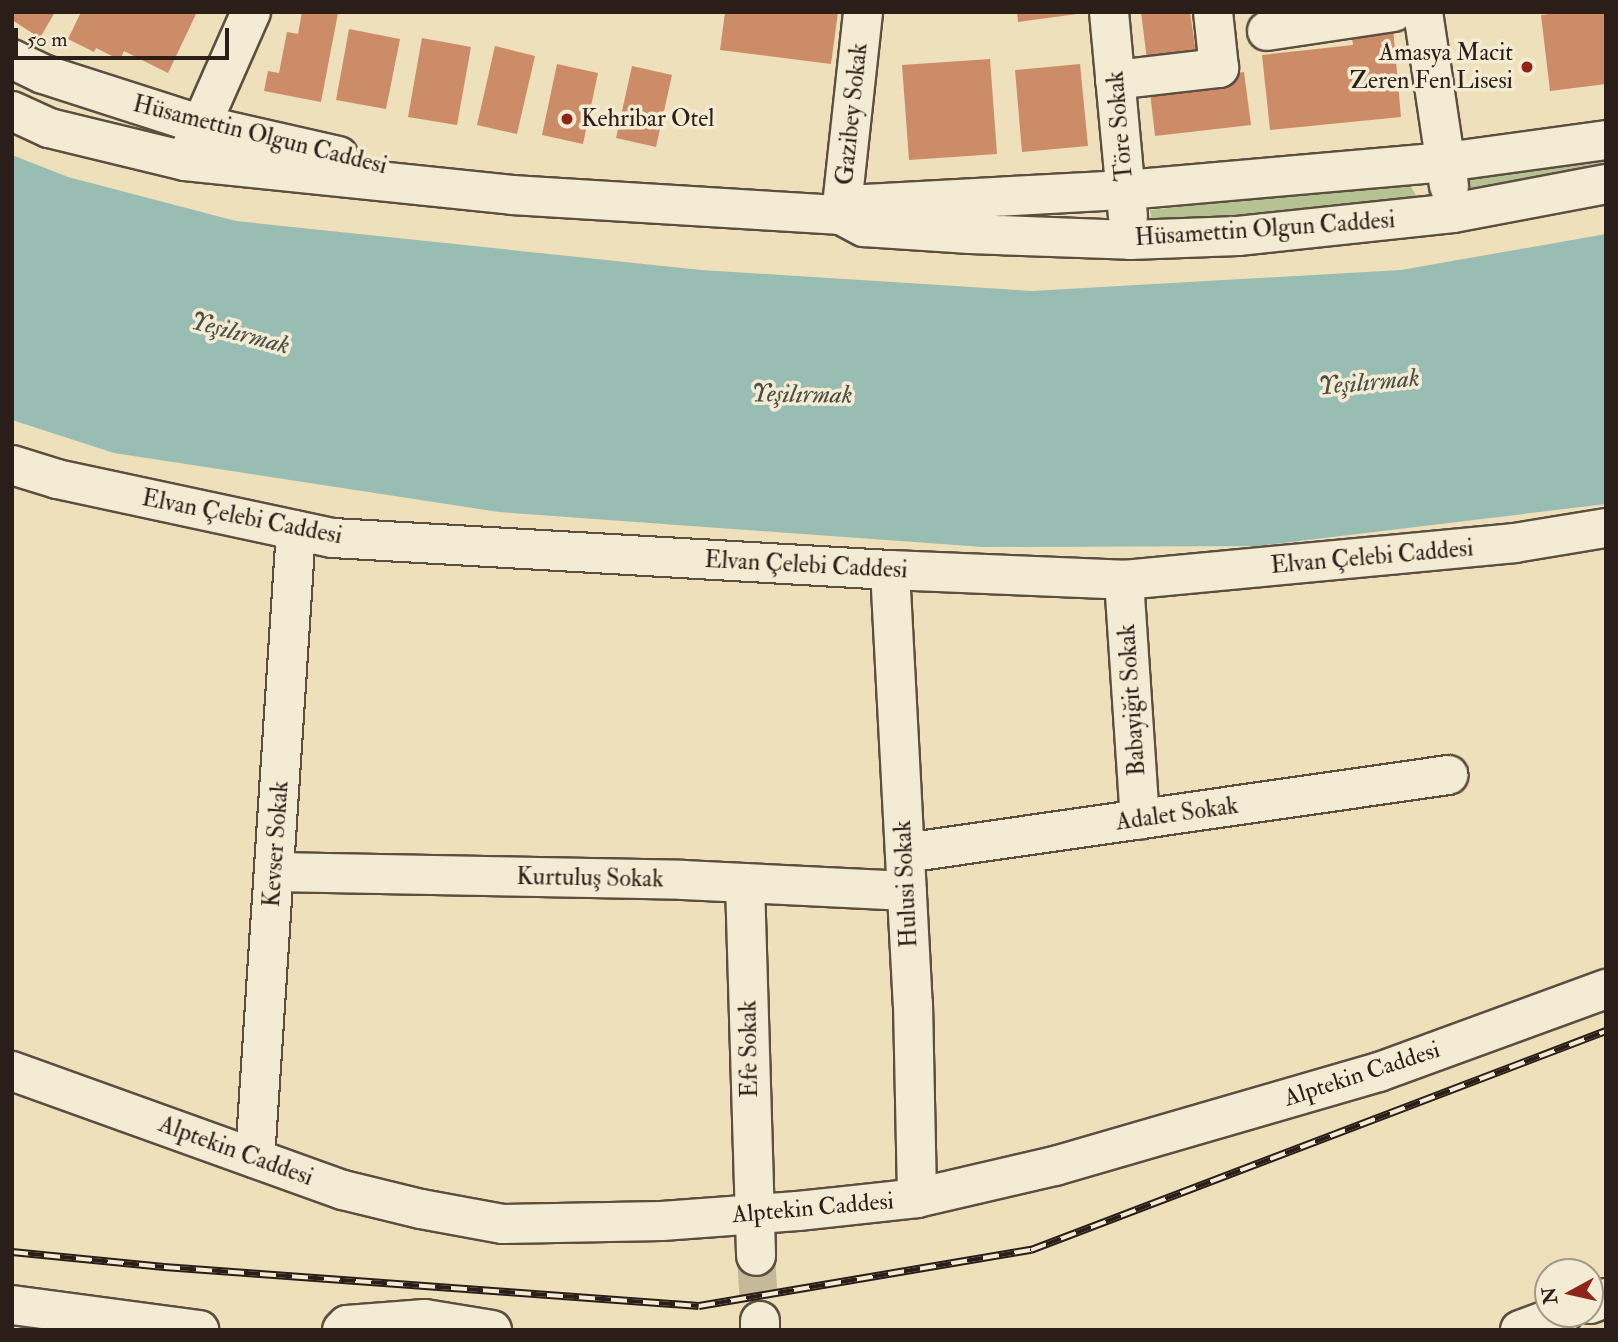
<!DOCTYPE html>
<meta charset="utf-8">
<style>
body{margin:0}
#map{position:relative;width:1618px;height:1342px;overflow:hidden;background:#ede0bb;font-family:"IM FELL Double Pica",serif}
div>[style]{position:absolute}
.green>*{inset:0;background:#b5c392}
.water>*{inset:0;background:#99bdb2}
.building>*{inset:0;background:#cc8c67}
.minor-tunnel>*{height:38px;margin-top:-19px;transform-origin:0;background:repeating-linear-gradient(90deg,#c6b99a 0 38px,transparent 0 57px)}
.roads{filter:drop-shadow(2px 0 #5c4e41) drop-shadow(-2px 0 #5c4e41) drop-shadow(0 2px #5c4e41) drop-shadow(0 -2px #5c4e41)}
.minor>*{height:38px;margin:-19px;padding:0 19px;transform-origin:19px;border-radius:19px;background:#f3ebd3}
.rail>*{height:8px;margin-top:-4px;transform-origin:0;background:repeating-linear-gradient(90deg,#f3ebd3 0 16px,#2b1e18 0 32px);box-sizing:border-box;border-block:2px solid #2b1e18}
.dots>*{width:19px;height:19px;translate:-50% -50%;box-sizing:border-box;border:4px solid #f3ebd3;border-radius:50%}
span{translate:-50% -50%;white-space:nowrap;text-align:center;line-height:1.15;-webkit-text-stroke:7px #f3ebd3;paint-order:stroke}
.poi-label{font-size:24px;color:#2b1e18}
.right{translate:-100% -50%;text-align:right}
.left{translate:0 -50%;text-align:left}
.street-label{font-size:24px;color:#2b1e18}
.water-label{font-size:26px;color:#4c4e46;font-style:italic}
.frame{position:absolute;inset:0;border:14px solid #2b1e18;pointer-events:none}
.north{position:absolute;left:1534px;top:1258px;width:70px;height:70px;box-sizing:border-box;background:#f3ebd3;border:2px solid #a39988;border-radius:50%;rotate:262deg;font-size:19px;font-weight:700;line-height:28px;text-align:center;color:#2b1e18}
.north::after{content:'';display:block;margin:auto;width:24px;height:32px;background:#8f2418;clip-path:polygon(50% 0,100% 100%,50% 72%,0 100%)}
.scale{position:absolute;left:14px;top:28px;width:215px;height:32px;box-sizing:border-box;border:4px solid #2b1e18;border-top:0;padding-left:9px;font-size:21px;line-height:24px;white-space:nowrap;color:#2b1e18;-webkit-text-stroke:5px #f3ebd3;paint-order:stroke}
</style>
<div id="map">
<div class="green">
<div style="clip-path:polygon(1606px 157px,1606px 168px,1472px 193px,1465px 185px,1469px 176px)"></div>
<div style="clip-path:polygon(1408px 182px,1416px 195px,1412px 205px,1152px 228px,1150px 210px)"></div>
</div>
<div class="water">
<div style="clip-path:polygon(12px 155px,68px 177px,236px 221px,701px 270px,1032px 291px,1401px 270px,1606px 234px,1606px 504px,1257px 546px,983px 547px,499px 512px,114px 453px,12px 420px)"></div>
</div>
<div class="building">
<div style="clip-path:polygon(12px 12px,55px 12px,40px 38px,12px 20px)"></div>
<div style="clip-path:polygon(81px 12px,197px 12px,168px 73px,124px 51px,120px 60px,96px 48px,94px 52px,68px 39px)"></div>
<div style="clip-path:polygon(302px 12px,338px 13px,321px 102px,264px 91px,268px 71px,279px 73px,287px 32px,298px 34px)"></div>
<div style="clip-path:polygon(725px 12px,838px 12px,831px 64px,720px 50px)"></div>
<div style="clip-path:polygon(1017px 12px,1077px 12px,1077px 14px,1018px 22px)"></div>
<div style="clip-path:polygon(1141px 12px,1190px 12px,1196px 53px,1147px 60px)"></div>
<div style="clip-path:polygon(1566px 12px,1606px 12px,1606px 84px,1550px 91px,1541px 15px)"></div>
<div style="clip-path:polygon(1393px 28px,1401px 117px,1270px 130px,1262px 55px,1353px 45px,1351px 32px)"></div>
<div style="clip-path:polygon(349px 29px,400px 39px,386px 109px,336px 100px)"></div>
<div style="clip-path:polygon(422px 38px,471px 47px,457px 125px,408px 117px)"></div>
<div style="clip-path:polygon(495px 46px,535px 56px,517px 134px,477px 125px)"></div>
<div style="clip-path:polygon(990px 59px,997px 154px,909px 160px,902px 65px)"></div>
<div style="clip-path:polygon(557px 64px,598px 73px,583px 144px,542px 135px)"></div>
<div style="clip-path:polygon(1080px 64px,1088px 146px,1022px 152px,1015px 70px)"></div>
<div style="clip-path:polygon(632px 66px,672px 75px,656px 147px,616px 138px)"></div>
<div style="clip-path:polygon(1244px 72px,1251px 125px,1155px 136px,1149px 83px)"></div>
</div>
<div class="minor-tunnel">
<div style="left:756px;top:1256px;width:65px;rotate:86.5deg"></div>
</div>
<div class="roads">
<div class="minor">
<div style="left:1109px;top:12px;width:205px;rotate:84.7deg"></div>
<div style="left:1423px;top:12px;width:176px;rotate:81.5deg"></div>
<div style="left:1267px;top:31px;width:128px;rotate:-8.5deg"></div>
<div style="left:12px;top:59px;width:34px;rotate:26deg"></div>
<div style="left:43px;top:74px;width:167px;rotate:17.8deg"></div>
<div style="left:202px;top:125px;width:140px;rotate:12.8deg"></div>
<div style="left:1115px;top:80px;width:105px;rotate:-6.6deg"></div>
<div style="left:1219px;top:68px;width:56px;rotate:-96.1deg"></div>
<div style="left:12px;top:111px;width:41px;rotate:24.7deg"></div>
<div style="left:49px;top:128px;width:140px;rotate:13.6deg"></div>
<div style="left:185px;top:161px;width:329px;rotate:5.9deg"></div>
<div style="left:512px;top:195px;width:330px;rotate:3.5deg"></div>
<div style="left:841px;top:215px;width:26px;rotate:28deg"></div>
<div style="left:864px;top:227px;width:106px;rotate:3.8deg"></div>
<div style="left:970px;top:234px;width:160px;rotate:2.1deg"></div>
<div style="left:1130px;top:240px;width:108px;rotate:-2.1deg"></div>
<div style="left:1238px;top:236px;width:216px;rotate:-6.1deg"></div>
<div style="left:1453px;top:213px;width:156px;rotate:-10.7deg"></div>
<div style="left:191px;top:148px;width:149px;rotate:-66.2deg"></div>
<div style="left:849px;top:211px;width:17px;rotate:-24deg"></div>
<div style="left:865px;top:204px;width:261px;rotate:-3.1deg"></div>
<div style="left:1126px;top:190px;width:321px;rotate:-5deg"></div>
<div style="left:1446px;top:162px;width:162px;rotate:-7.8deg"></div>
<div style="left:841px;top:215px;width:204px;rotate:-83.8deg"></div>
<div style="left:12px;top:465px;width:47px;rotate:17.3deg"></div>
<div style="left:57px;top:479px;width:282px;rotate:12.1deg"></div>
<div style="left:333px;top:538px;width:558px;rotate:3.29deg"></div>
<div style="left:890px;top:570px;width:234px;rotate:2.4deg"></div>
<div style="left:1124px;top:580px;width:393px;rotate:-5.4deg"></div>
<div style="left:1515px;top:543px;width:92px;rotate:-9.4deg"></div>
<div style="left:890px;top:570px;width:435px;rotate:87deg"></div>
<div style="left:913px;top:1004px;width:194px;rotate:88.8deg"></div>
<div style="left:1124px;top:580px;width:240px;rotate:86.2deg"></div>
<div style="left:905px;top:853px;width:549px;rotate:-8.17deg"></div>
<div style="left:274px;top:872px;width:409px;rotate:1.1deg"></div>
<div style="left:683px;top:880px;width:224px;rotate:2.8deg"></div>
<div style="left:745px;top:883px;width:373px;rotate:88.3deg"></div>
<div style="left:12px;top:1071px;width:352px;rotate:19.8deg"></div>
<div style="left:343px;top:1190px;width:80px;rotate:13.7deg"></div>
<div style="left:421px;top:1209px;width:83px;rotate:10.4deg"></div>
<div style="left:503px;top:1224px;width:159px;rotate:-1.1deg"></div>
<div style="left:662px;top:1221px;width:136px;rotate:-4.2deg"></div>
<div style="left:798px;top:1211px;width:120px;rotate:-6.2deg"></div>
<div style="left:917px;top:1198px;width:142px;rotate:-13.1deg"></div>
<div style="left:1055px;top:1166px;width:337px;rotate:-16.2deg"></div>
<div style="left:1379px;top:1072px;width:242px;rotate:-20.1deg"></div>
<div style="left:255px;top:1158px;width:629px;rotate:-86.26deg"></div>
<div style="left:1590px;top:1304px;width:17px;rotate:-21deg"></div>
<div style="left:12px;top:1305px;width:189px;rotate:7.6deg"></div>
<div style="left:760px;top:1321px;width:9px;rotate:90deg"></div>
<div style="left:342px;top:1330px;width:7px;rotate:-45deg"></div>
<div style="left:347px;top:1325px;width:78px;rotate:-4.4deg"></div>
<div style="left:425px;top:1319px;width:68px;rotate:9.3deg"></div>
<div style="left:1520px;top:1330px;width:46px;rotate:-20.4deg"></div>
</div>
</div>
<div class="rail">
<div style="left:12px;top:1252px;width:153px;rotate:5.6deg"></div>
<div style="left:164px;top:1267px;width:536px;rotate:4.17deg"></div>
<div style="left:699px;top:1306px;width:337px;rotate:-9.6deg"></div>
<div style="left:1031px;top:1250px;width:615px;rotate:-20.85deg"></div>
</div>
<div class="dots">
<div style="left:1527px;top:67px;background:#8f2418"></div>
<div style="left:567px;top:119px;background:#8f2418"></div>
</div>
<div class="poi-label">
<span class="right" style="left:1513px;top:67px">Amasya Macit<br>Zeren Fen Lisesi</span>
<span class="left" style="left:581px;top:119px">Kehribar Otel</span>
</div>
<div class="street-label">
<span style="left:852px;top:114px;rotate:-84deg">Gazibey Sokak</span>
<span style="left:1120px;top:126px;rotate:-95deg">Töre Sokak</span>
<span style="left:260px;top:135px;rotate:14deg">Hüsamettin Olgun Caddesi</span>
<span style="left:1265px;top:229px;rotate:-4deg">Hüsamettin Olgun Caddesi</span>
<span style="left:242px;top:517px;rotate:11deg">Elvan Çelebi Caddesi</span>
<span style="left:1372px;top:557px;rotate:-5deg">Elvan Çelebi Caddesi</span>
<span style="left:806px;top:565px;rotate:3deg">Elvan Çelebi Caddesi</span>
<span style="left:1132px;top:700px;rotate:-94deg">Babayiğit Sokak</span>
<span style="left:1177px;top:814px;rotate:-8deg">Adalet Sokak</span>
<span style="left:276px;top:844px;rotate:-86deg">Kevser Sokak</span>
<span style="left:590px;top:878px;rotate:1deg">Kurtuluş Sokak</span>
<span style="left:906px;top:884px;rotate:-93deg">Hulusi Sokak</span>
<span style="left:749px;top:1049px;rotate:-91deg">Efe Sokak</span>
<span style="left:1362px;top:1074px;rotate:-18deg">Alptekin Caddesi</span>
<span style="left:236px;top:1151px;rotate:20deg">Alptekin Caddesi</span>
<span style="left:813px;top:1208px;rotate:-5deg">Alptekin Caddesi</span>
</div>
<div class="water-label">
<span style="left:240px;top:334px;rotate:15deg">Yeşilırmak</span>
<span style="left:1369px;top:383px;rotate:-5deg">Yeşilırmak</span>
<span style="left:802px;top:395px;rotate:1deg">Yeşilırmak</span>
</div>
<div class="frame"></div>
<div class="north">N</div>
<div class="scale">50 m</div>
</div>
